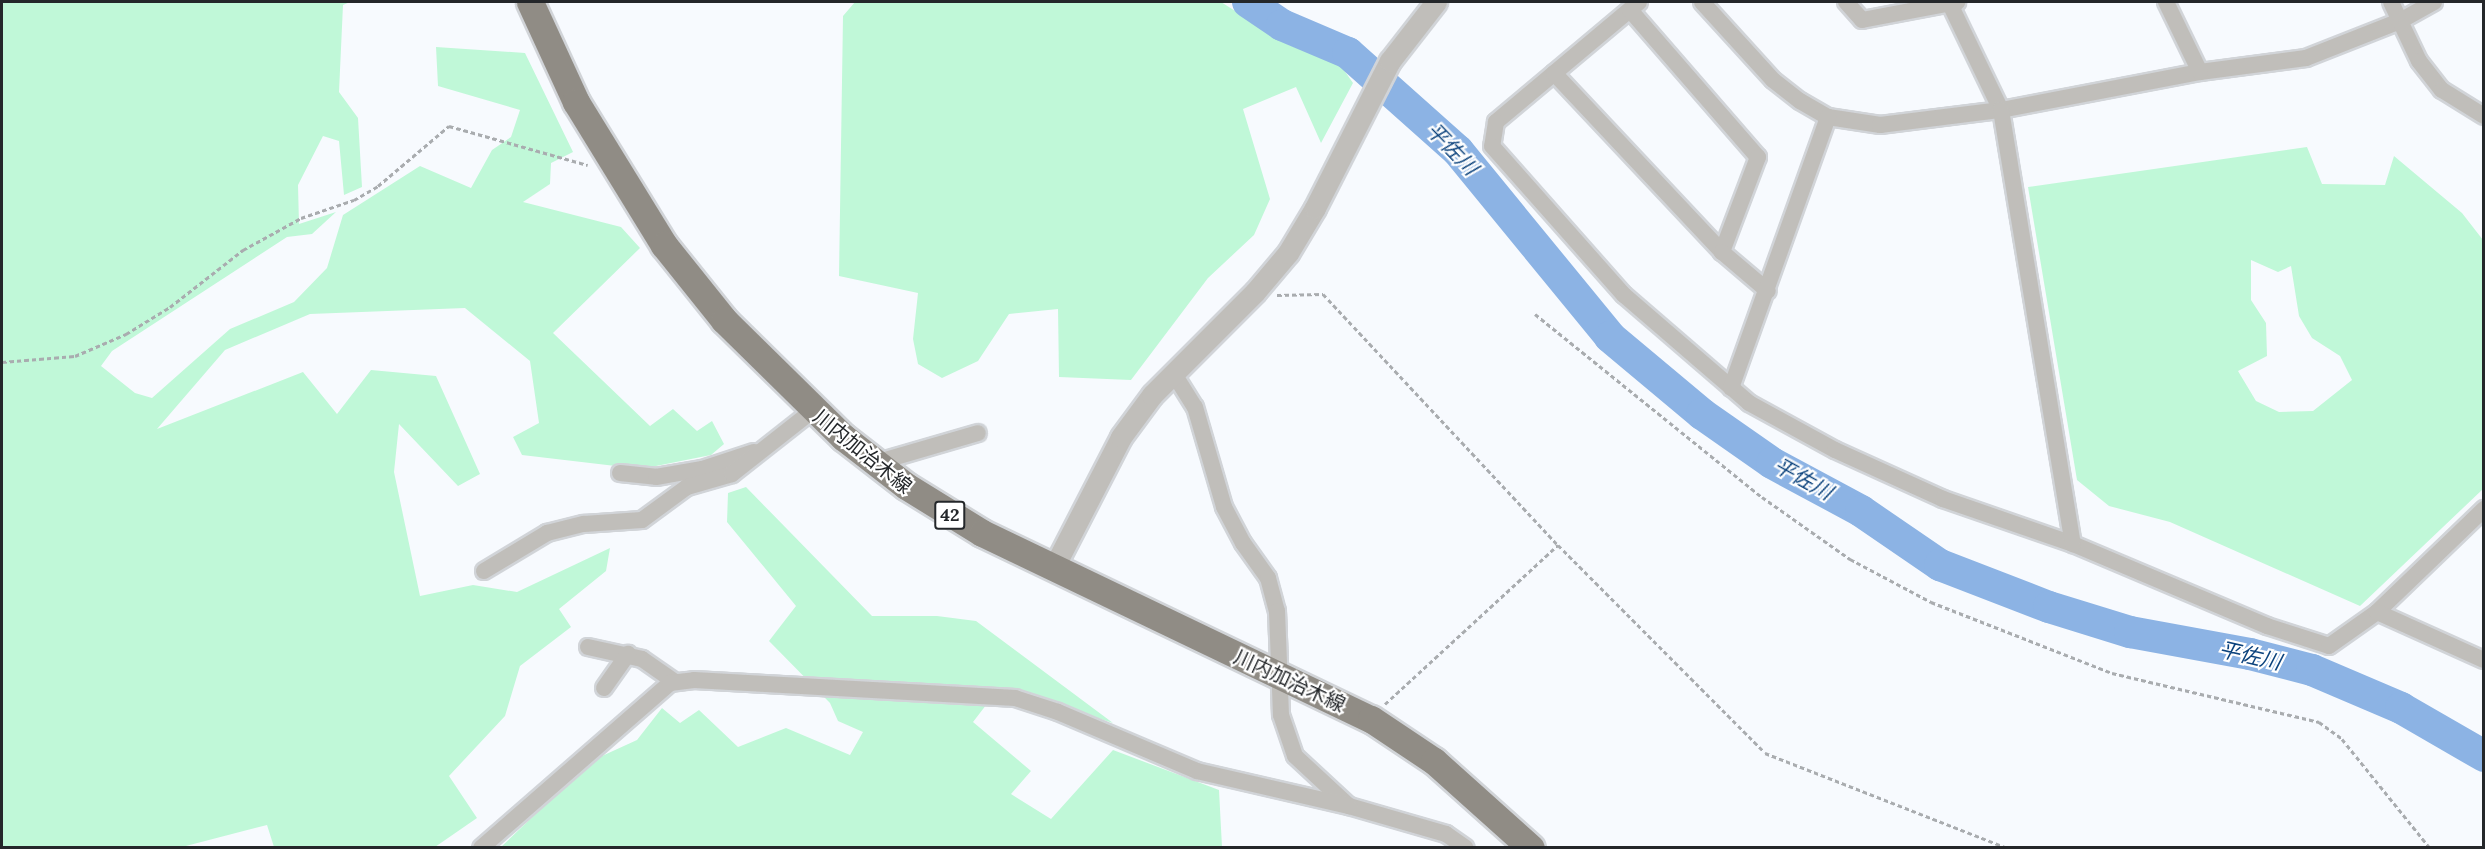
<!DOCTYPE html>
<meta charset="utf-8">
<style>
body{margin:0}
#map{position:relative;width:2485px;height:849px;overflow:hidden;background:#f7fafe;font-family:Lora,"Noto Sans JP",serif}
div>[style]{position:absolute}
.green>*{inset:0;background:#c0f8d8}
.river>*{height:32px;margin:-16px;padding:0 16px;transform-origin:16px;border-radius:16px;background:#8cb3e4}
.path>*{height:3px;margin-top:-1.5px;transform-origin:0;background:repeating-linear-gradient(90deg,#a9acaf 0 4.5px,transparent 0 7.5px)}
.roads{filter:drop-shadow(2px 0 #d1d4d8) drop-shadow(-2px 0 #d1d4d8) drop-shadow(0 2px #d1d4d8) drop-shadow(0 -2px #d1d4d8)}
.minor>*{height:16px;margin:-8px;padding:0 8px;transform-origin:8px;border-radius:8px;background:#c0beba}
.tertiary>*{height:21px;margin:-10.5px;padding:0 10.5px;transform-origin:10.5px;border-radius:10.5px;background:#c0beba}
.primary>*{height:27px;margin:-13.5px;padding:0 13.5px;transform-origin:13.5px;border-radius:13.5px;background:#908c85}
span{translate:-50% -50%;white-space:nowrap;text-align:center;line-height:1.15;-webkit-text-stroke:4.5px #fff;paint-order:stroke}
.shield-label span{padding:2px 4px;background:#fff;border:2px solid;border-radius:4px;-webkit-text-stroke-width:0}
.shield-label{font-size:18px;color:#24272a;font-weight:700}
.street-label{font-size:20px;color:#24272a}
.water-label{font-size:21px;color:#0c437d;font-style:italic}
.frame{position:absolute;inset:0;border:3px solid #24272a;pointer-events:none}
</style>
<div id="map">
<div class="green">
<div style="clip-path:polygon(2px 2px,350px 2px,343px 5px,339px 92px,358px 118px,362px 187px,344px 195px,339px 141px,323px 136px,298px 185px,299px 224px,336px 212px,312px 234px,287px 237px,112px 351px,101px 366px,135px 393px,152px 398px,230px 329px,294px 302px,327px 268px,343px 215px,420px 166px,471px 188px,492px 150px,511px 137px,520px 110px,438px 86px,436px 47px,525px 53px,573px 152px,551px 163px,550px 184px,523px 202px,621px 227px,640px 248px,553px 333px,650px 426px,673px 409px,697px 431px,712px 421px,724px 444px,711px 455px,641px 469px,522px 455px,513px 437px,539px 423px,530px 361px,465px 308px,310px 314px,225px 350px,157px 429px,303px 372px,337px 414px,371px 370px,436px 376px,480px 474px,458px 486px,399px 424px,394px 472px,420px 596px,473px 585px,517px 592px,610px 548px,606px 571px,559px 609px,571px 627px,520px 666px,505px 716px,449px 776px,477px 818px,435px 847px,274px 847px,267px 825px,182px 847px,2px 848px)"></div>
<div style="clip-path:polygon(855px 2px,1221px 2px,1289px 45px,1339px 63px,1353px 83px,1321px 143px,1296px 87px,1243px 109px,1270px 199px,1254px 235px,1208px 278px,1131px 380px,1059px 377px,1058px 309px,1009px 314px,978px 361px,942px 378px,918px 364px,913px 339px,918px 293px,839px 276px,843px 16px)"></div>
<div style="clip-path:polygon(evenodd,2307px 147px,2322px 184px,2385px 185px,2394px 156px,2462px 213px,2483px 240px,2483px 489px,2360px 606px,2170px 522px,2109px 506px,2077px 480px,2028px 187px,2307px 147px,2251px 260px,2278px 272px,2291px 266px,2299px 316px,2312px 338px,2340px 356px,2352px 380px,2313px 411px,2279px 412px,2256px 401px,2238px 371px,2267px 356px,2266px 323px,2251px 300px,2251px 260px)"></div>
<div style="clip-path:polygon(746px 487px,872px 616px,937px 616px,976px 621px,1113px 723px,1000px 687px,973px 722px,1031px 771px,1011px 794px,1051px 819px,1113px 750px,1219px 790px,1222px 847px,500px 848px,591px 761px,637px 740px,662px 708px,680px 723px,699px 710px,738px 747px,786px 728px,850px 755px,863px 732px,838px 721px,830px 703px,769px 641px,796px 606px,727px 522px,728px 493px)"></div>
</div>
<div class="river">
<div style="left:1248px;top:2px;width:41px;rotate:34.1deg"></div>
<div style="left:1282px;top:25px;width:72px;rotate:23deg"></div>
<div style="left:1348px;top:53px;width:147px;rotate:41.7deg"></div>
<div style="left:1458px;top:151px;width:240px;rotate:50.7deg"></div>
<div style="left:1610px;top:337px;width:120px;rotate:39.9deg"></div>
<div style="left:1702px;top:414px;width:85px;rotate:35deg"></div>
<div style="left:1772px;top:463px;width:101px;rotate:28.3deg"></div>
<div style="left:1861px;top:511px;width:96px;rotate:34.4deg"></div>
<div style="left:1940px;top:565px;width:117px;rotate:21.1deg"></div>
<div style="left:2049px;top:607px;width:85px;rotate:17.2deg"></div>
<div style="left:2130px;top:632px;width:122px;rotate:10.4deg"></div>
<div style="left:2250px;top:654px;width:64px;rotate:14.5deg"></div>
<div style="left:2312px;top:670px;width:97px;rotate:23.1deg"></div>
<div style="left:2401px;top:708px;width:96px;rotate:30deg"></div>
</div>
<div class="path">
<div style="left:1277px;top:295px;width:46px;rotate:-1.2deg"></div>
<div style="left:1323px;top:294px;width:344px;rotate:46.9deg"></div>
<div style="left:1558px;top:545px;width:293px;rotate:45.1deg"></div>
<div style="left:1765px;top:753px;width:260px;rotate:21.4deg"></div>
<div style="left:1535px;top:314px;width:292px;rotate:38.9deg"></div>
<div style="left:1762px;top:497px;width:108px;rotate:35.2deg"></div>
<div style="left:1850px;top:559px;width:92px;rotate:28deg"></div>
<div style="left:1931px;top:602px;width:194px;rotate:21.4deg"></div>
<div style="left:2112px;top:673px;width:213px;rotate:13.3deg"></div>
<div style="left:2319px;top:722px;width:29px;rotate:36deg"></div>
<div style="left:2342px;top:739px;width:140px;rotate:51.1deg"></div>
<div style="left:2px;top:362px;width:73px;rotate:-4.7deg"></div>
<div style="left:75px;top:356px;width:56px;rotate:-23.3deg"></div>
<div style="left:126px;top:334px;width:52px;rotate:-31.5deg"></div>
<div style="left:170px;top:307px;width:93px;rotate:-38deg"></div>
<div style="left:243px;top:250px;width:66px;rotate:-28.9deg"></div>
<div style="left:301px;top:218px;width:56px;rotate:-18.8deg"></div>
<div style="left:354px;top:200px;width:28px;rotate:-30deg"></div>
<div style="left:378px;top:186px;width:93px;rotate:-40.2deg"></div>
<div style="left:449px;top:126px;width:144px;rotate:15.7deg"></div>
<div style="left:1385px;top:704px;width:235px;rotate:-42.6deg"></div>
</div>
<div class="roads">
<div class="minor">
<div style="left:1639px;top:2px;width:187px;rotate:140deg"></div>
<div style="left:1496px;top:122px;width:24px;rotate:99deg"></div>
<div style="left:1492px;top:146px;width:199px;rotate:48.5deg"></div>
<div style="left:1624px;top:295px;width:165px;rotate:40.8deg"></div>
<div style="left:1749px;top:403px;width:98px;rotate:28.7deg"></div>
<div style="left:1835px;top:450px;width:119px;rotate:24.4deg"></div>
<div style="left:1943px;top:499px;width:138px;rotate:19.1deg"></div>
<div style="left:2073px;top:544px;width:211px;rotate:22.9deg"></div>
<div style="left:2267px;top:626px;width:65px;rotate:17.9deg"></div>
<div style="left:2329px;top:646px;width:59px;rotate:-35.3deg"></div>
<div style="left:2377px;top:612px;width:149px;rotate:-43.9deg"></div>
<div style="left:1702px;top:2px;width:105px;rotate:47.7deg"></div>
<div style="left:1773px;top:80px;width:34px;rotate:38deg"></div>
<div style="left:1800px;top:101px;width:32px;rotate:30deg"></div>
<div style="left:1828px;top:117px;width:53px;rotate:8.7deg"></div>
<div style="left:1880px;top:125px;width:122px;rotate:-7.1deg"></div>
<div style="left:2001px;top:110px;width:203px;rotate:-10.8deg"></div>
<div style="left:2200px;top:72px;width:107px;rotate:-7.5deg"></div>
<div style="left:2306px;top:58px;width:101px;rotate:-21.5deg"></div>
<div style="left:2400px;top:21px;width:39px;rotate:-29deg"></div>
<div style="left:1846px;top:2px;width:24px;rotate:48deg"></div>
<div style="left:1862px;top:20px;width:97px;rotate:-10.7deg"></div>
<div style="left:1949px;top:2px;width:120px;rotate:64.3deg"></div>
<div style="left:2001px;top:110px;width:440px;rotate:80.6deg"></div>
<div style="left:2166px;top:2px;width:78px;rotate:64.1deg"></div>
<div style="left:2391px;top:2px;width:65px;rotate:64.6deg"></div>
<div style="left:2419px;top:61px;width:37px;rotate:52deg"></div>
<div style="left:2442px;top:90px;width:49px;rotate:31.8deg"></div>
<div style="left:1630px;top:10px;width:195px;rotate:49deg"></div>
<div style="left:1758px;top:157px;width:102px;rotate:110.8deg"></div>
<div style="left:1554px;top:73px;width:245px;rotate:46.8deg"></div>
<div style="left:1722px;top:252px;width:60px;rotate:40.3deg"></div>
<div style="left:1174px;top:374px;width:39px;rotate:58deg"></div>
<div style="left:1195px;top:407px;width:104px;rotate:73.8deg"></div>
<div style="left:1224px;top:507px;width:41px;rotate:62.2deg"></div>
<div style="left:1243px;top:543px;width:43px;rotate:54.5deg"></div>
<div style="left:1268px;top:578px;width:34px;rotate:75deg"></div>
<div style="left:1277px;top:611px;width:104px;rotate:87.8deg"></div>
<div style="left:1281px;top:715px;width:43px;rotate:71.1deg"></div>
<div style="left:1295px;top:756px;width:74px;rotate:42.8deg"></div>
<div style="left:1349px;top:806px;width:101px;rotate:16.1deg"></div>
<div style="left:1446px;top:834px;width:24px;rotate:35deg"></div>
<div style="left:1731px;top:388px;width:288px;rotate:-70.3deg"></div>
<div style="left:875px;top:463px;width:107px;rotate:-16.2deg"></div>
<div style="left:620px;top:473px;width:36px;rotate:6deg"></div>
<div style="left:656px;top:477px;width:47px;rotate:-9.9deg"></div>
<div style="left:702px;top:469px;width:55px;rotate:-18.1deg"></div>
<div style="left:484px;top:571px;width:74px;rotate:-31.1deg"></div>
<div style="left:547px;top:533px;width:38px;rotate:-14deg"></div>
<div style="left:584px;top:524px;width:58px;rotate:-3.9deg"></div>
<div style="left:642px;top:520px;width:56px;rotate:-36.3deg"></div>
<div style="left:687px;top:487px;width:47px;rotate:-16.1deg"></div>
<div style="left:732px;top:474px;width:102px;rotate:-38.2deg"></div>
<div style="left:2377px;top:612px;width:117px;rotate:24.2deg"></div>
<div style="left:588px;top:647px;width:55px;rotate:12.5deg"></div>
<div style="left:642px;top:659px;width:40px;rotate:34.9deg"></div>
<div style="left:604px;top:688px;width:42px;rotate:-54.8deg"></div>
<div style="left:481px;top:848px;width:251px;rotate:-41.1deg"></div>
<div style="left:670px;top:683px;width:24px;rotate:-7deg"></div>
<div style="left:694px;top:680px;width:322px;rotate:3.2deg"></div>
<div style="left:1015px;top:698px;width:45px;rotate:18deg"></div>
<div style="left:1058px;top:712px;width:151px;rotate:23deg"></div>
<div style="left:1197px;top:771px;width:156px;rotate:13deg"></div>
</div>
<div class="tertiary">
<div style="left:1054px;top:567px;width:146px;rotate:-62.7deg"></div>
<div style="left:1121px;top:437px;width:52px;rotate:-53.6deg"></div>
<div style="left:1152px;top:395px;width:146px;rotate:-45deg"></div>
<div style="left:1255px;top:292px;width:51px;rotate:-49.8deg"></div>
<div style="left:1288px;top:253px;width:52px;rotate:-59deg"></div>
<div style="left:1315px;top:208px;width:165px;rotate:-63deg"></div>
<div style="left:1390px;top:61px;width:75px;rotate:-52.1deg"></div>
</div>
<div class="primary">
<div style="left:530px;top:2px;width:110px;rotate:65.3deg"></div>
<div style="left:576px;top:102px;width:168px;rotate:58.4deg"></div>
<div style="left:664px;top:245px;width:96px;rotate:51.3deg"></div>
<div style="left:724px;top:320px;width:167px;rotate:44.5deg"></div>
<div style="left:843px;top:437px;width:80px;rotate:37.9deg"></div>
<div style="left:906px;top:486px;width:89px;rotate:31.7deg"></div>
<div style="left:982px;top:533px;width:431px;rotate:25.6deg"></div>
<div style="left:1371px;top:719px;width:76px;rotate:33.7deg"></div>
<div style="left:1434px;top:761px;width:130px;rotate:41.9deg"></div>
</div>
</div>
<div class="shield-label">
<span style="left:950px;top:515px">42</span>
</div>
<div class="street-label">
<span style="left:863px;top:451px;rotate:39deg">川内加治木線</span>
<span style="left:1290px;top:680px;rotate:25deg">川内加治木線</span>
</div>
<div class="water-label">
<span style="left:1452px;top:149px;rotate:46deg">平佐川</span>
<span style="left:1803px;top:479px;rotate:29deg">平佐川</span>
<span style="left:2250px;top:656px;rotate:13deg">平佐川</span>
</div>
<div class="frame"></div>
</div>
